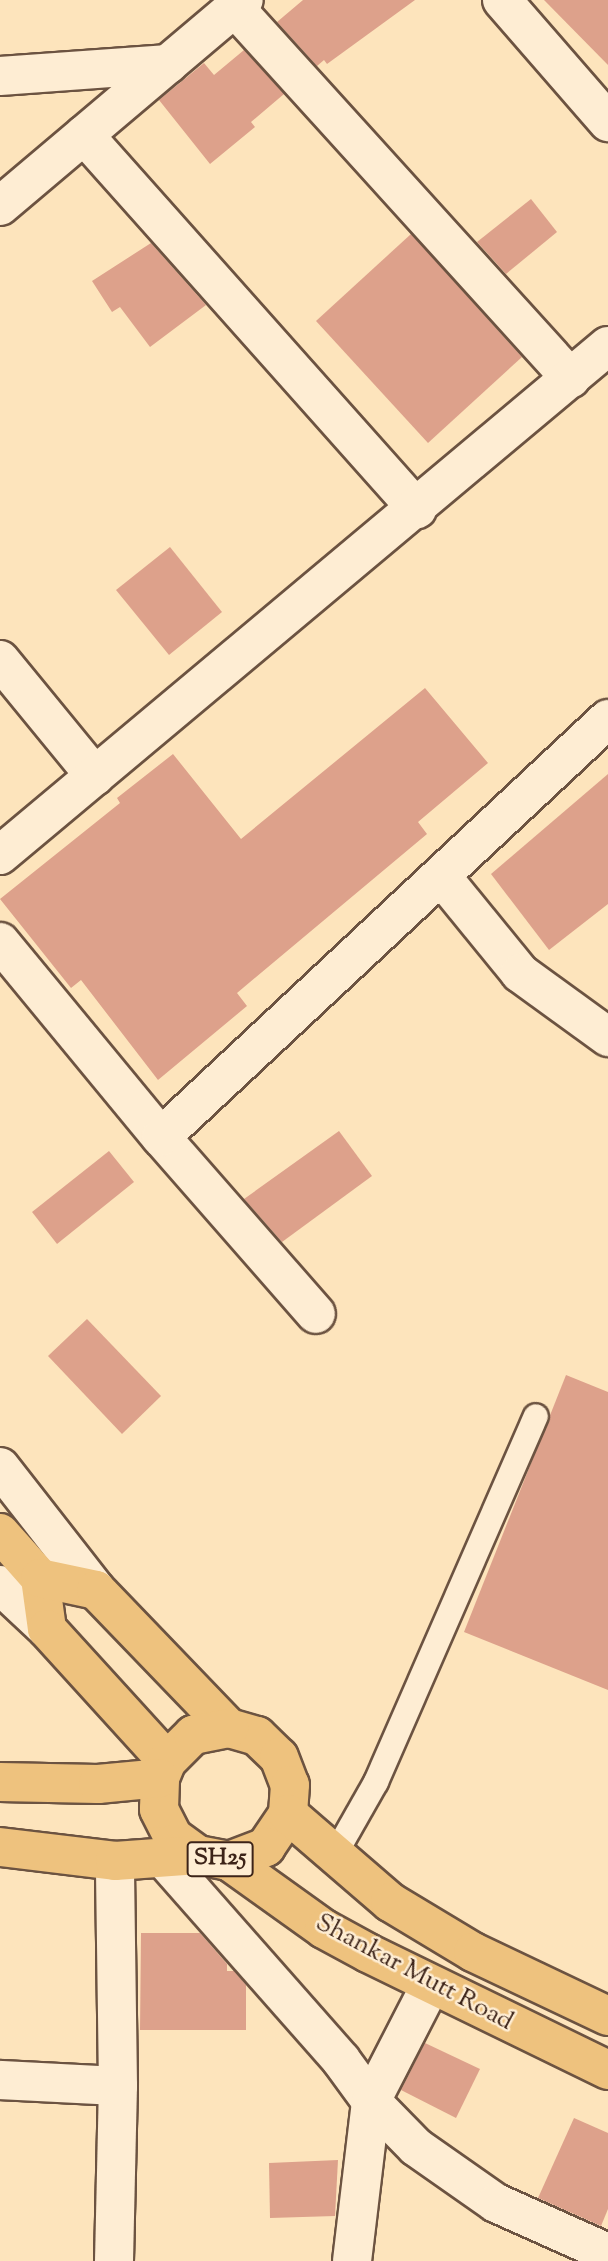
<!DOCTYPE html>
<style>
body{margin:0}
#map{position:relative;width:608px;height:2261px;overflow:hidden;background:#fde4bc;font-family:"Sorts Mill Goudy",serif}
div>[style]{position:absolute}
.building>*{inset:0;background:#dda18b}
.roads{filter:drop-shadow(2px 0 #6c5341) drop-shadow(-2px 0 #6c5341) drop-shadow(0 2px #6c5341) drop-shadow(0 -2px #6c5341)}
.lane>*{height:24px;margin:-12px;padding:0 12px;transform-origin:12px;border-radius:12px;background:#feedd3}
.street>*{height:38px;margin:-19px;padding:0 19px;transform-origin:19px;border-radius:19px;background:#feedd3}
.secondary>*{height:38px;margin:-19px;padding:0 19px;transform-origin:19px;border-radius:19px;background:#feedd3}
.primary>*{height:38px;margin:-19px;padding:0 19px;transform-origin:19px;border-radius:19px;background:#eec27e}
span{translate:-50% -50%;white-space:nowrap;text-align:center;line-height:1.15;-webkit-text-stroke:5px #feedd3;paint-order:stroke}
.shield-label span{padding:2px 5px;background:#feedd3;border:2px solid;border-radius:5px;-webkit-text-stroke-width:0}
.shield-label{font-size:24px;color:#3c2318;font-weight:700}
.street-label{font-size:26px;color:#3c2318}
</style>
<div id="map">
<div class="building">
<div style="clip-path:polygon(303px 0,415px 0,327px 64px,324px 60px,317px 66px,277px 22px)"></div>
<div style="clip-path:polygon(544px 0,608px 0,608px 65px)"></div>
<div style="clip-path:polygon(244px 50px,284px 94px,251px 122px,255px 127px,210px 164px,159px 100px,204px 63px,214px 75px)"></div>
<div style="clip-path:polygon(531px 199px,557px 232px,506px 274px,477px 242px)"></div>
<div style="clip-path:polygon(411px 234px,522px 357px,428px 443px,316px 321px)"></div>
<div style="clip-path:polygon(151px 243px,206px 305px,150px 347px,120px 307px,112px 312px,92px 281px)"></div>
<div style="clip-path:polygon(170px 547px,222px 612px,169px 655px,116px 590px)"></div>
<div style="clip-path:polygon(425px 688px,488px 763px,418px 822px,427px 834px,237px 993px,247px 1006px,158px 1080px,81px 980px,71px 988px,0 899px,120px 803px,117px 798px,173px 754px,241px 839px)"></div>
<div style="clip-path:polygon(608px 774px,608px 904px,549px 950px,491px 874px)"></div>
<div style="clip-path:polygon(339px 1131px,372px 1176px,282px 1242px,244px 1199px)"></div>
<div style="clip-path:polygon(109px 1151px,134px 1182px,57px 1244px,32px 1212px)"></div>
<div style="clip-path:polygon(87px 1319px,161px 1396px,122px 1434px,48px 1356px)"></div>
<div style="clip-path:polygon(566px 1375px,608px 1392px,608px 1690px,464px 1632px)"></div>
<div style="clip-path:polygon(141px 1933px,200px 1933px,227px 1964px,227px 1971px,234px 1971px,246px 1985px,246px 2030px,140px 2030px)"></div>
<div style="clip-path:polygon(425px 2043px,480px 2069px,456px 2118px,401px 2090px)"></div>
<div style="clip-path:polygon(574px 2118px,608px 2133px,608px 2209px,601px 2226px,538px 2198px)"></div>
<div style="clip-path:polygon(338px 2160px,335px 2216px,270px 2218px,269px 2163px)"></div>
</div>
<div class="roads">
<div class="lane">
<div style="left:334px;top:1856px;width:85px;rotate:-60.4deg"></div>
<div style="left:376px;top:1782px;width:399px;rotate:-66.4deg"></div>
</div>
<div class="street">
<div style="left:502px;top:0;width:162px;rotate:49deg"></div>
<div style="left:235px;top:8px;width:500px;rotate:47.8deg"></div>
<div style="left:0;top:76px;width:169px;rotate:-4.1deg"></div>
<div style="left:84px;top:135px;width:501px;rotate:48.32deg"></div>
<div style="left:0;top:206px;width:319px;rotate:-40.2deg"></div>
<div style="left:0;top:660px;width:150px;rotate:50.7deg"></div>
<div style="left:0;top:855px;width:793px;rotate:-39.94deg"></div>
<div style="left:441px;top:876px;width:125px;rotate:50.8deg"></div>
<div style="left:520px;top:973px;width:109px;rotate:36deg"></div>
<div style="left:0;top:942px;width:253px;rotate:50.5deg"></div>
<div style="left:161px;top:1137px;width:235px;rotate:48.8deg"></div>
<div style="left:161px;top:1137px;width:612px;rotate:-43.08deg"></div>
<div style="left:163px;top:1858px;width:269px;rotate:48.6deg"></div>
<div style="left:341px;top:2060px;width:51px;rotate:53.8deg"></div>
<div style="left:371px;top:2101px;width:64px;rotate:45.6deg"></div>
<div style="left:416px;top:2147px;width:98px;rotate:35deg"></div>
<div style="left:496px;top:2203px;width:123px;rotate:24.1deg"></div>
<div style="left:0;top:2080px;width:118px;rotate:2.9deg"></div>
<div style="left:114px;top:2261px;width:175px;rotate:-88.7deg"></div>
<div style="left:118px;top:2086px;width:225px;rotate:-90.8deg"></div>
<div style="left:352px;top:2261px;width:161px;rotate:-83.2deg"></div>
<div style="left:371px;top:2101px;width:129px;rotate:-62.8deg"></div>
</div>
<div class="secondary">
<div style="left:0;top:1467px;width:156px;rotate:52deg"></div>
<div style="left:0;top:1585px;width:64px;rotate:43.1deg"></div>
</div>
<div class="primary">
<div style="left:0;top:1533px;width:60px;rotate:48.4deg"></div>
<div style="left:40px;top:1578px;width:51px;rotate:82.2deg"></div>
<div style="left:47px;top:1629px;width:178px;rotate:47.7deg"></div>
<div style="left:40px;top:1578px;width:57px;rotate:12.1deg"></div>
<div style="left:96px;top:1590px;width:192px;rotate:46.1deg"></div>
<div style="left:229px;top:1728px;width:29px;rotate:16deg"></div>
<div style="left:257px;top:1736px;width:30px;rotate:44deg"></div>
<div style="left:279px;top:1757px;width:30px;rotate:69deg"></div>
<div style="left:290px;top:1785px;width:29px;rotate:94deg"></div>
<div style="left:288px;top:1814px;width:40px;rotate:124deg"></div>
<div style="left:266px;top:1847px;width:40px;rotate:159deg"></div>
<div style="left:229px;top:1861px;width:32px;rotate:-169deg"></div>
<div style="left:198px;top:1855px;width:31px;rotate:-144deg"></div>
<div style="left:173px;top:1837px;width:31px;rotate:-117deg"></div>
<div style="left:159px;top:1809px;width:31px;rotate:-88deg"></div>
<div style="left:160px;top:1778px;width:18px;rotate:-68deg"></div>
<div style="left:167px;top:1761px;width:37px;rotate:-45deg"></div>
<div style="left:193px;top:1735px;width:37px;rotate:-11deg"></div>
<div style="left:0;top:1782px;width:98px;rotate:1.2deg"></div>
<div style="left:98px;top:1784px;width:62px;rotate:-5.5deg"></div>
<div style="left:288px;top:1814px;width:135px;rotate:40.8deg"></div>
<div style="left:390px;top:1902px;width:97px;rotate:31.1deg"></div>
<div style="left:473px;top:1952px;width:149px;rotate:25.4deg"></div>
<div style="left:0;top:1847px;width:116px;rotate:6.9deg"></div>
<div style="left:115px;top:1861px;width:83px;rotate:-4.1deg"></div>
<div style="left:229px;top:1861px;width:117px;rotate:35.6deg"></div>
<div style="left:324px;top:1929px;width:50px;rotate:28.6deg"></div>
<div style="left:368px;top:1953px;width:267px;rotate:26deg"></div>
</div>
</div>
<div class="shield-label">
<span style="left:220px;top:1859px">SH25</span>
</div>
<div class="street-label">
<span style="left:414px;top:1973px;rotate:28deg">Shankar Mutt Road</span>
</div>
</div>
